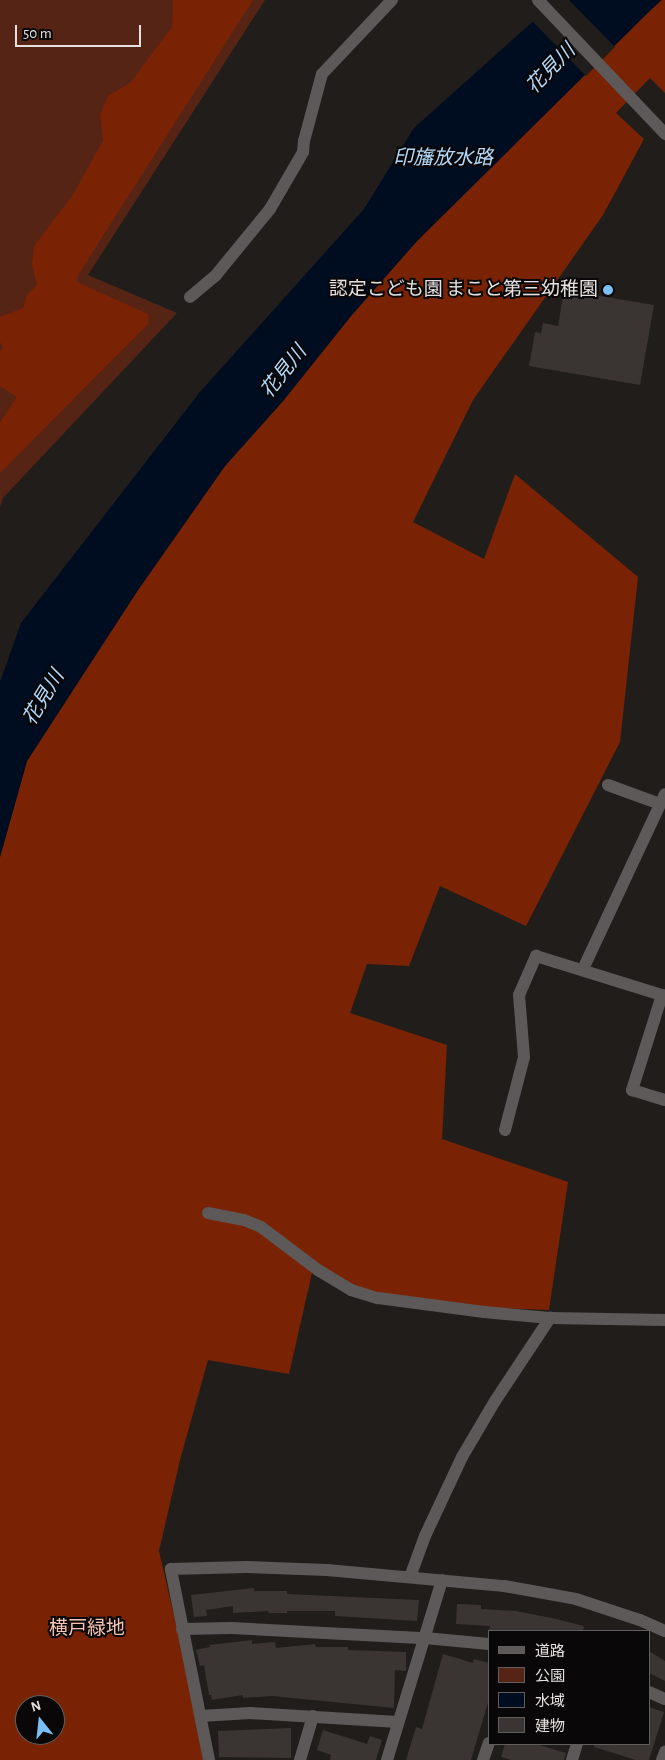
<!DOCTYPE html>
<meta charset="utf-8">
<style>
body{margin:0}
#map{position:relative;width:665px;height:1760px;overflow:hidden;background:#211d1b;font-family:"Alegreya Sans","Noto Sans JP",sans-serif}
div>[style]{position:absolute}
.green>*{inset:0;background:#552415}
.forest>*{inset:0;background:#792304}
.water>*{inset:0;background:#000c1f}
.pier>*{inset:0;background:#211d1b}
.building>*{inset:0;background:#3a3533}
.minor>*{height:12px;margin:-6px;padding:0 6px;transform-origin:6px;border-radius:6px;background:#5c5958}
.dots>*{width:14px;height:14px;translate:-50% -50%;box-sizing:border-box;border:2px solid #090707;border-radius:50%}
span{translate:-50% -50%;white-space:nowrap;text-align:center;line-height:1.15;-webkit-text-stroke:4px #090707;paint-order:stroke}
.poi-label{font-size:19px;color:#e4e1e0}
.right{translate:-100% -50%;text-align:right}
.park-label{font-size:19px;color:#f7c5b5}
.water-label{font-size:20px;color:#b3d9fb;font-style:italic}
.legend{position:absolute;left:488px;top:1630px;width:162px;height:115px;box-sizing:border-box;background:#090707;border:1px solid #615e5e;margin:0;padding:6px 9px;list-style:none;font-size:15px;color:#e4e1e0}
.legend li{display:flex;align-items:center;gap:10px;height:25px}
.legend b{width:25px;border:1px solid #615e5e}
.north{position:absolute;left:15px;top:1695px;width:50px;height:50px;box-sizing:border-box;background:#090707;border:1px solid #615e5e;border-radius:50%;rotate:344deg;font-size:14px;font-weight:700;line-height:20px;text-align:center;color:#e4e1e0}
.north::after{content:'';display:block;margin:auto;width:18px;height:22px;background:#7cbef9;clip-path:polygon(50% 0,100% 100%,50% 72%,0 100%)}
.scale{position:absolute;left:15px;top:25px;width:126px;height:22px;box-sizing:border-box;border:2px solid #e4e1e0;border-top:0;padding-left:6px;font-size:15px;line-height:18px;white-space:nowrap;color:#e4e1e0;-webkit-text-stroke:4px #090707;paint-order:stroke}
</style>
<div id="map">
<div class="green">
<div style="clip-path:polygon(0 0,265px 0,88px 275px,177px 313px,3px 498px,0 507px)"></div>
</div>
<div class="forest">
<div style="clip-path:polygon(173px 0,253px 0,78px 275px,77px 282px,148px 314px,149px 323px,0 473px,0 422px,17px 397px,0 386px,0 351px,3px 348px,0 342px,0 317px,23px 308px,27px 295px,37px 285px,32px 264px,34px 246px,72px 196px,103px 141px,100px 114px,108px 96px,130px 83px,172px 27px)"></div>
<div style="clip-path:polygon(evenodd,662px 0,665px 0,665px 93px,650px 78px,616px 113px,644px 139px,603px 215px,473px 400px,413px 522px,484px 559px,515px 474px,638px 577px,620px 742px,526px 926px,440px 886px,409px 966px,367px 964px,350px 1013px,447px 1045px,442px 1139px,568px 1182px,549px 1310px,410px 1305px,312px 1273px,289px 1374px,208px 1360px,180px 1460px,159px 1551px,184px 1659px,203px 1760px,0 1760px,0 857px,27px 761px,138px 590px,225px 466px,283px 401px,351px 316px,417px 241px,628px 30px,662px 0,25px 1705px,55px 1705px,55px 1735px,25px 1735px,25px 1705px)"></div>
</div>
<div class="water">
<div style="clip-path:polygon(557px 0,661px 0,417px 241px,351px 316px,283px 401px,225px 466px,138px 590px,27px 761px,0 857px,0 682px,21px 623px,200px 392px,364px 209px,414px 128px)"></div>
</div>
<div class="pier">
<div style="clip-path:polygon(553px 0,569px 0,615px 47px,586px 76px,531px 20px)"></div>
</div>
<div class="building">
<div style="clip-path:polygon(564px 290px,654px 305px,640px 385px,529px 366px,535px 332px,541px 333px,543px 323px,558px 326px)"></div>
<div style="clip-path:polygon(254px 1588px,254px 1591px,287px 1591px,287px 1594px,419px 1600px,417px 1621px,335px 1616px,335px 1611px,287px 1611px,287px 1613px,269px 1613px,268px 1611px,233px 1613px,233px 1606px,206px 1610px,207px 1616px,194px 1617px,191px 1595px)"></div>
<div style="clip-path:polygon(457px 1604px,481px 1605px,481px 1609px,516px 1611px,552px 1618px,584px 1626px,583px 1631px,505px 1631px,489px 1630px,490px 1626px,456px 1624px)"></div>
<div style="clip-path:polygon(252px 1640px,252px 1644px,275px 1642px,276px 1648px,315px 1644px,316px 1647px,348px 1647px,348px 1650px,406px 1652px,406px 1671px,395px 1670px,394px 1708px,272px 1696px,243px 1698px,243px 1695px,212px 1700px,211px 1695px,209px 1695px,204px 1665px,200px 1666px,196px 1650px,210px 1647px,209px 1645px)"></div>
<div style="clip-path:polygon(649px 1651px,665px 1661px,665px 1681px,649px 1673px)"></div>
<div style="clip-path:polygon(443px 1654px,473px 1663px,474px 1659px,489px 1663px,489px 1699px,471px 1760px,406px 1760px,416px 1727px,422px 1729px)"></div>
<div style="clip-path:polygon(649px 1707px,664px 1712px,649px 1760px,636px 1760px,594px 1747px,594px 1744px,649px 1744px)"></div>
<div style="clip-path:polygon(291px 1728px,291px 1758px,219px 1757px,218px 1731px)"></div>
<div style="clip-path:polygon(323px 1730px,367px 1744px,370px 1736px,382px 1740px,376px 1760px,330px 1760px,331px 1755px,317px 1750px)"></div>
<div style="clip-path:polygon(505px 1744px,536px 1744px,566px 1753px,564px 1760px,511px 1760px,501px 1757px)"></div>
</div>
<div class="minor">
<div style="left:538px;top:0;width:185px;rotate:46.5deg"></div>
<div style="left:190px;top:297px;width:34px;rotate:-40deg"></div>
<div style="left:216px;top:275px;width:85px;rotate:-50.7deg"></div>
<div style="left:270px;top:209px;width:66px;rotate:-59.9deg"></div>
<div style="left:303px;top:152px;width:11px;rotate:-85deg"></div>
<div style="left:304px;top:141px;width:69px;rotate:-75deg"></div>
<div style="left:322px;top:74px;width:102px;rotate:-46.6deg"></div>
<div style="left:608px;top:785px;width:55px;rotate:20.1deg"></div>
<div style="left:583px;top:969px;width:193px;rotate:-64.9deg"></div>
<div style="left:662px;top:995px;width:100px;rotate:107.5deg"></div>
<div style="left:632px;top:1090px;width:34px;rotate:17deg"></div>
<div style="left:505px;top:1130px;width:75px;rotate:-75.4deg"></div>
<div style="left:524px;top:1057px;width:62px;rotate:-94.6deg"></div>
<div style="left:519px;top:995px;width:43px;rotate:-66.4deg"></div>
<div style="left:536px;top:956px;width:135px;rotate:17.2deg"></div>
<div style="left:208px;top:1213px;width:37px;rotate:11deg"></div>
<div style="left:244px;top:1220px;width:18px;rotate:22deg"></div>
<div style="left:261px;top:1227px;width:71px;rotate:37deg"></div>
<div style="left:318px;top:1270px;width:39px;rotate:31deg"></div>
<div style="left:351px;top:1290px;width:28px;rotate:17deg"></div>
<div style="left:378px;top:1298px;width:107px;rotate:7.5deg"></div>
<div style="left:484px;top:1312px;width:66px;rotate:5.2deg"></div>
<div style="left:550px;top:1318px;width:115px;rotate:1deg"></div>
<div style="left:410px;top:1577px;width:44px;rotate:-69.9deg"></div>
<div style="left:425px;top:1536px;width:87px;rotate:-64.9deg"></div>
<div style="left:462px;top:1457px;width:65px;rotate:-59.5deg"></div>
<div style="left:495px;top:1401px;width:100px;rotate:-56.5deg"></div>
<div style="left:182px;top:1629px;width:49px;rotate:-1.2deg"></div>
<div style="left:231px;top:1628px;width:194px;rotate:3deg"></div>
<div style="left:425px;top:1638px;width:64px;rotate:5.4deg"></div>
<div style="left:649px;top:1692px;width:17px;rotate:24deg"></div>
<div style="left:201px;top:1716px;width:49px;rotate:-3.5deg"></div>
<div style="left:250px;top:1713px;width:148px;rotate:3.5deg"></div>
<div style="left:209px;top:1760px;width:195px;rotate:-101.3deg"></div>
<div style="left:171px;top:1569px;width:75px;rotate:-1.5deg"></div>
<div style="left:246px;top:1567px;width:81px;rotate:2.1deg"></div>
<div style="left:327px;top:1570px;width:178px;rotate:5.2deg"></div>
<div style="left:504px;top:1586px;width:73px;rotate:10.2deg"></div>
<div style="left:576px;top:1599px;width:67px;rotate:18.2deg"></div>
<div style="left:640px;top:1620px;width:27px;rotate:24deg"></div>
<div style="left:300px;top:1760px;width:46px;rotate:-73.5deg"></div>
<div style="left:387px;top:1760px;width:188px;rotate:-73deg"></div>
<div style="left:483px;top:1760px;width:18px;rotate:-71deg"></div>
<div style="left:572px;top:1760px;width:17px;rotate:-73deg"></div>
<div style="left:662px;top:1760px;width:9px;rotate:-69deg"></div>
</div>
<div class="dots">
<div style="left:608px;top:290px;background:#7cbef9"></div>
</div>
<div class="poi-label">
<span class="right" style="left:598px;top:290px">認定こども園 まこと第三幼稚園</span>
</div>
<div class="park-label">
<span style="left:87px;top:1629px">横戸緑地</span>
</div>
<div class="water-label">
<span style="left:551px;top:69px;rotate:-46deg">花見川</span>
<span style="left:443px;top:158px">印旛放水路</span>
<span style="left:284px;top:372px;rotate:-52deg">花見川</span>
<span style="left:44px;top:698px;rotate:-59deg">花見川</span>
</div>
<ul class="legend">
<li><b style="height:6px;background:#5c5958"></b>道路</li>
<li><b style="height:14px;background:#552415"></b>公園</li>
<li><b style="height:14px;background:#000c1f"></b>水域</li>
<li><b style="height:14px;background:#3a3533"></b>建物</li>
</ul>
<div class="north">N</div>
<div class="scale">50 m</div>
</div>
